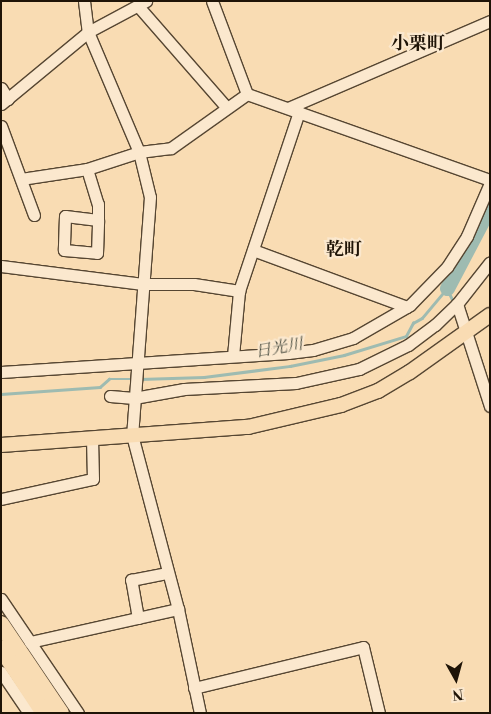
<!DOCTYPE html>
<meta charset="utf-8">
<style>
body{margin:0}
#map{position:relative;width:491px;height:714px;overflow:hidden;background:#f9dcb3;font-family:"Libre Bodoni","Noto Serif JP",serif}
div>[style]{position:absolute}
.stream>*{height:2.5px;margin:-1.25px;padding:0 1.25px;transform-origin:1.25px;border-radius:1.25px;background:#9ebbb1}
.river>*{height:15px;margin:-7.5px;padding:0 7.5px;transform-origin:7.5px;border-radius:7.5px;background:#9ebbb1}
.roads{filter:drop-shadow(1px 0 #564632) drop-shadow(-1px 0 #564632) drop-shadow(0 1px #564632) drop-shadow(0 -1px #564632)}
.minor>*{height:11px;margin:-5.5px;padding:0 5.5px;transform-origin:5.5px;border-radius:5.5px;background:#fbe8ce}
.major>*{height:14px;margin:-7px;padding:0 7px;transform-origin:7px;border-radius:7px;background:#f9dcb3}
.highway>*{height:16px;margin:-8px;padding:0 8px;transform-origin:8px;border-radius:8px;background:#f9dcb3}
span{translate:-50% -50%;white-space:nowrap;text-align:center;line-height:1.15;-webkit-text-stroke:4.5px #fbe8ce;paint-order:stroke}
.water-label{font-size:16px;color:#4b4e42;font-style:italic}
.quarter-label{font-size:18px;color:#1f1407;font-weight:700}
.frame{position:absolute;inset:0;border:2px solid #1f1407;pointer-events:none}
.north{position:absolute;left:431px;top:654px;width:50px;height:50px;-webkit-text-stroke:4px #fbe8ce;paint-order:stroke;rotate:173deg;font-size:14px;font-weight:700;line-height:20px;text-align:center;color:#1f1407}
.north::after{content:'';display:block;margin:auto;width:18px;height:22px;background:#1f1407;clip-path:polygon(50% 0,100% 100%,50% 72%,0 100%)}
</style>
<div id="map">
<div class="stream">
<div style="left:140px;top:379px;width:64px;rotate:-1.8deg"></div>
<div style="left:204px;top:377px;width:87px;rotate:-7.3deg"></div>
<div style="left:290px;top:366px;width:55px;rotate:-11.5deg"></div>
<div style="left:344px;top:355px;width:65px;rotate:-17deg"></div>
<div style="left:406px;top:336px;width:15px;rotate:-62deg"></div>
<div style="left:413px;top:323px;width:10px;rotate:-29deg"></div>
<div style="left:422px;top:318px;width:39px;rotate:-50deg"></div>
<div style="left:447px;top:288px;width:17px;rotate:65deg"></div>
<div style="left:1px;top:394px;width:99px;rotate:-4deg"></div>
<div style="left:100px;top:387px;width:12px;rotate:-42deg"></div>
<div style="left:109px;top:379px;width:25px"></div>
</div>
<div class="river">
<div style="left:447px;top:288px;width:93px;rotate:-62.3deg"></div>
</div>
<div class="roads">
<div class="minor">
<div style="left:84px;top:1px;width:31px;rotate:83deg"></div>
<div style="left:88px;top:32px;width:130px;rotate:67deg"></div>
<div style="left:139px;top:152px;width:46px;rotate:76.3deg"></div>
<div style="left:150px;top:197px;width:239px;rotate:94.3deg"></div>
<div style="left:132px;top:435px;width:180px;rotate:75.2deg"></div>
<div style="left:178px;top:609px;width:106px;rotate:78.1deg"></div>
<div style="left:212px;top:1px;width:99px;rotate:69.4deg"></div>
<div style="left:138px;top:6px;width:134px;rotate:48.9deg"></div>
<div style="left:1px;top:88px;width:13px;rotate:58deg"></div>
<div style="left:247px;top:94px;width:258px;rotate:19.5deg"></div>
<div style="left:1px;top:104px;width:113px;rotate:-39.6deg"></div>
<div style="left:88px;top:32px;width:66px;rotate:-28.1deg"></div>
<div style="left:288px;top:108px;width:220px;rotate:-23.3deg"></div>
<div style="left:1px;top:126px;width:95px;rotate:69.7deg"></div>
<div style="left:87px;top:169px;width:37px;rotate:73deg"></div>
<div style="left:98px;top:204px;width:16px;rotate:90deg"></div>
<div style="left:98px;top:220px;width:33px;rotate:-173deg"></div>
<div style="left:65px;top:216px;width:34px;rotate:92deg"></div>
<div style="left:64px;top:250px;width:33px;rotate:5deg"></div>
<div style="left:97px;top:253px;width:33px;rotate:-88deg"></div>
<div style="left:21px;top:179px;width:67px;rotate:-8.6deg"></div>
<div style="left:87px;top:169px;width:55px;rotate:-18.1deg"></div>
<div style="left:139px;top:152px;width:32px;rotate:-7deg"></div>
<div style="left:171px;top:148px;width:93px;rotate:-35.4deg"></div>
<div style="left:253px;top:250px;width:164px;rotate:20.3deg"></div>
<div style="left:1px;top:266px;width:143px;rotate:7.2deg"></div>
<div style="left:143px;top:284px;width:51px"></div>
<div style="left:194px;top:284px;width:46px;rotate:8.8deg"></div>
<div style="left:239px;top:291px;width:189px;rotate:-71.5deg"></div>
<div style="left:457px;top:304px;width:107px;rotate:72.1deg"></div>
<div style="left:233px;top:356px;width:65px;rotate:-84.7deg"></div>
<div style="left:1px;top:372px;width:288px;rotate:-3.8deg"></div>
<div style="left:288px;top:353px;width:25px;rotate:-7deg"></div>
<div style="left:313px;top:350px;width:42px;rotate:-16.7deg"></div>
<div style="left:353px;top:338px;width:66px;rotate:-30.1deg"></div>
<div style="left:410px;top:305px;width:53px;rotate:-45.8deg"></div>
<div style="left:447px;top:267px;width:37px;rotate:-57deg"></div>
<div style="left:467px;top:236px;width:58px;rotate:-66.5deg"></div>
<div style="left:110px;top:396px;width:24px;rotate:5deg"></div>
<div style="left:134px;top:398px;width:51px;rotate:-10.2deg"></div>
<div style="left:184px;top:389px;width:112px;rotate:-3.1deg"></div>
<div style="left:296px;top:383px;width:65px;rotate:-12.5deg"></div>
<div style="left:359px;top:369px;width:55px;rotate:-26.1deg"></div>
<div style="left:408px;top:345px;width:34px;rotate:-37deg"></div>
<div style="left:435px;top:325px;width:30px;rotate:-44deg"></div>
<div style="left:457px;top:304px;width:53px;rotate:-51.8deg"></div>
<div style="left:1px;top:499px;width:94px;rotate:-12.3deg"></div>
<div style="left:93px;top:479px;width:41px;rotate:-91.4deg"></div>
<div style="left:1px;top:599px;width:52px;rotate:56deg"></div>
<div style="left:138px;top:618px;width:39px;rotate:-100deg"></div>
<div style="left:131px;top:580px;width:37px;rotate:-11deg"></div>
<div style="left:1px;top:672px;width:50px;rotate:55.7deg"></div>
<div style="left:194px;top:688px;width:174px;rotate:-13.6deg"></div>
<div style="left:363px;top:647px;width:68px;rotate:76.4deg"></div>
<div style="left:78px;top:713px;width:86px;rotate:-124.1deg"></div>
<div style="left:30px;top:642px;width:152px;rotate:-12.6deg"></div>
</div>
<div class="major">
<div style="left:1px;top:445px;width:248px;rotate:-4.2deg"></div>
<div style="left:248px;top:427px;width:96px;rotate:-13.3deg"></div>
<div style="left:341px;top:405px;width:40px;rotate:-21deg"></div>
<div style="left:378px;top:391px;width:37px;rotate:-31deg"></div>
<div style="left:410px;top:372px;width:98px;rotate:-35.5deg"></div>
</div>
<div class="highway">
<div style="left:1px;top:624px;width:107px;rotate:56deg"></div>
<div style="left:1px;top:648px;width:78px;rotate:56.5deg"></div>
</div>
</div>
<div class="water-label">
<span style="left:279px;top:348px;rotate:-10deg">日光川</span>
</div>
<div class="quarter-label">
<span style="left:418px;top:44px">小栗町</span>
<span style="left:344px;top:250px">乾町</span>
</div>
<div class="frame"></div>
<div class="north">N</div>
</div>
